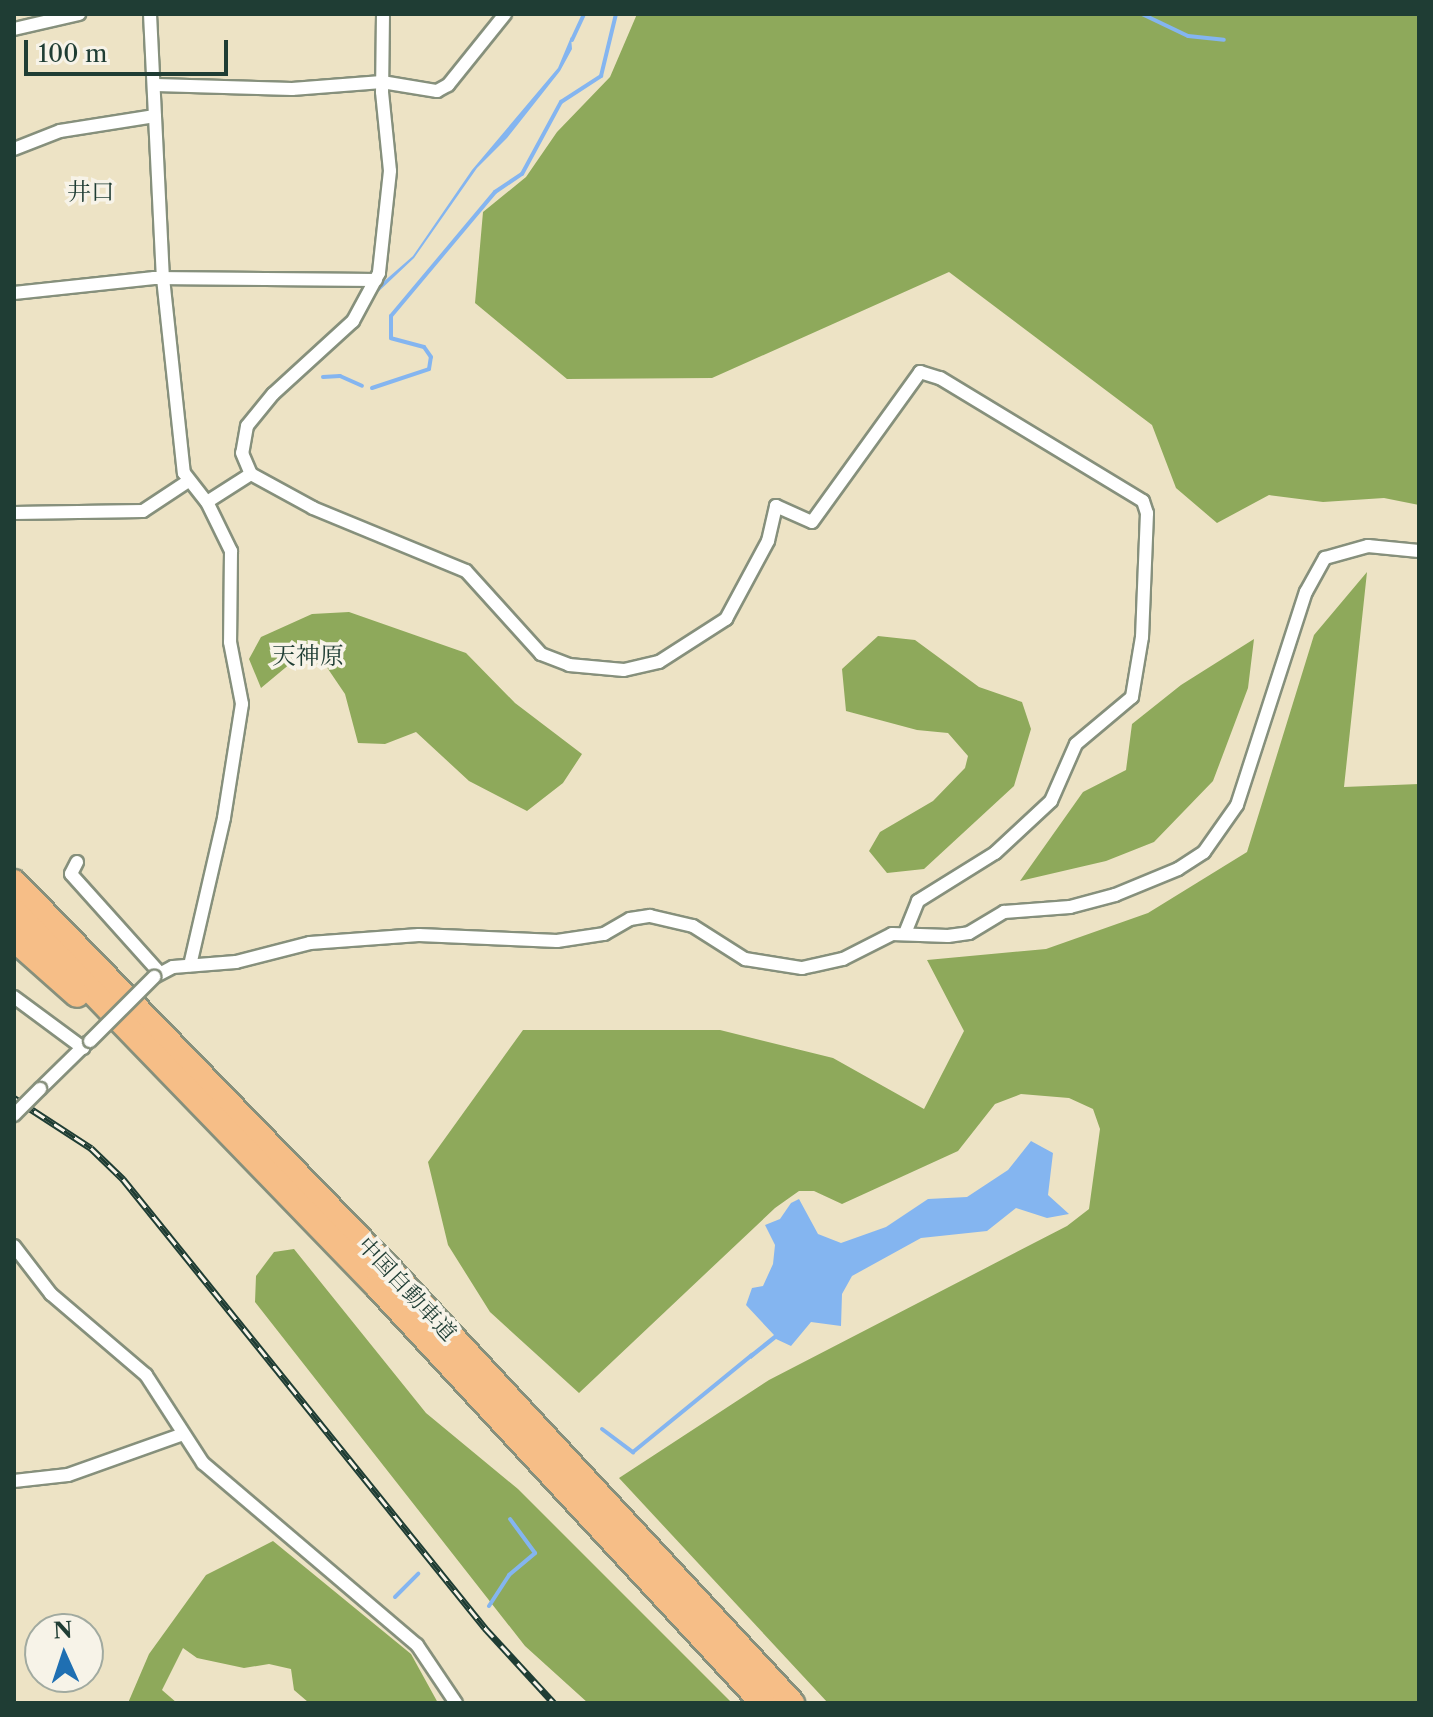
<!DOCTYPE html>
<meta charset="utf-8">
<style>
body{margin:0}
#map{position:relative;width:1433px;height:1717px;overflow:hidden;background:#ede3c5;font-family:"Libre Caslon Text","Noto Serif JP",serif}
div>[style]{position:absolute}
.forest>*{inset:0;background:#8ea95b}
.water>*{inset:0;background:#84b5f0}
.stream>*{height:4px;margin:-2px;padding:0 2px;transform-origin:2px;border-radius:2px;background:#84b5f0}
.roads{filter:drop-shadow(2px 0 #86907c) drop-shadow(-2px 0 #86907c) drop-shadow(0 2px #86907c) drop-shadow(0 -2px #86907c)}
.minor>*{height:12px;margin:-6px;padding:0 6px;transform-origin:6px;border-radius:6px;background:#fff}
.motorway>*{height:24px;margin:-12px;padding:0 12px;transform-origin:12px;border-radius:12px;background:#f6be87}
.rail>*{height:7px;margin-top:-3.5px;transform-origin:0;background:repeating-linear-gradient(90deg,#f7f3e8 0 12px,#1f3d34 0 24px);box-sizing:border-box;border-block:2px solid #1f3d34}
.bridges{filter:drop-shadow(2px 0 #86907c) drop-shadow(-2px 0 #86907c) drop-shadow(0 2px #86907c) drop-shadow(0 -2px #86907c)}
.minor-bridge>*{height:12px;margin:-6px;padding:0 6px;transform-origin:6px;border-radius:6px;background:#fff}
span{translate:-50% -50%;white-space:nowrap;text-align:center;line-height:1.15;-webkit-text-stroke:7px #f7f3e8;paint-order:stroke}
.street-label{font-size:22px;color:#1f3d34}
.neighbourhood-label{font-size:24px;color:#1f3d34}
.frame{position:absolute;inset:0;border:16px solid #1f3d34;pointer-events:none}
.north{position:absolute;left:24px;top:1613px;width:80px;height:80px;box-sizing:border-box;background:#f7f3e8;border:2px solid #a1aaa0;border-radius:50%;rotate:357deg;font-size:22px;font-weight:700;line-height:32px;text-align:center;color:#1f3d34}
.north::after{content:'';display:block;margin:auto;width:28px;height:36px;background:#1f6fb2;clip-path:polygon(50% 0,100% 100%,50% 72%,0 100%)}
.scale{position:absolute;left:24px;top:40px;width:204px;height:36px;box-sizing:border-box;border:4px solid #1f3d34;border-top:0;padding-left:10px;font-size:24px;line-height:28px;white-space:nowrap;color:#1f3d34;-webkit-text-stroke:6px #f7f3e8;paint-order:stroke}
</style>
<div id="map">
<div class="forest">
<div style="clip-path:polygon(637px 14px,1419px 14px,1419px 505px,1384px 498px,1323px 502px,1269px 495px,1217px 523px,1176px 488px,1152px 425px,949px 272px,712px 378px,567px 379px,475px 303px,483px 212px,526px 177px,557px 132px,610px 77px)"></div>
<div style="clip-path:polygon(1367px 572px,1344px 787px,1419px 784px,1419px 1703px,828px 1703px,619px 1478px,769px 1380px,1067px 1226px,1089px 1209px,1100px 1129px,1093px 1109px,1069px 1098px,1021px 1094px,995px 1104px,958px 1151px,842px 1204px,814px 1191px,799px 1191px,775px 1208px,579px 1393px,490px 1312px,448px 1245px,428px 1162px,523px 1030px,720px 1030px,833px 1058px,924px 1109px,964px 1031px,927px 960px,1046px 949px,1148px 913px,1247px 852px,1314px 635px)"></div>
<div style="clip-path:polygon(349px 612px,466px 653px,515px 703px,582px 754px,563px 783px,527px 811px,469px 781px,416px 732px,385px 744px,358px 743px,345px 694px,326px 666px,297px 658px,261px 688px,249px 659px,261px 637px,312px 614px)"></div>
<div style="clip-path:polygon(878px 636px,915px 640px,979px 687px,1022px 702px,1031px 729px,1014px 786px,924px 869px,887px 873px,869px 851px,880px 832px,933px 801px,965px 768px,968px 756px,948px 733px,917px 730px,846px 711px,842px 669px)"></div>
<div style="clip-path:polygon(1254px 639px,1248px 688px,1213px 781px,1154px 842px,1106px 861px,1020px 881px,1083px 792px,1126px 770px,1132px 724px,1181px 685px)"></div>
<div style="clip-path:polygon(294px 1249px,426px 1413px,518px 1489px,732px 1703px,588px 1703px,525px 1646px,255px 1302px,256px 1276px,274px 1252px)"></div>
<div style="clip-path:polygon(273px 1541px,411px 1654px,438px 1703px,308px 1702px,294px 1690px,291px 1669px,269px 1664px,244px 1668px,197px 1658px,183px 1648px,162px 1690px,177px 1703px,128px 1703px,149px 1654px,206px 1575px)"></div>
</div>
<div class="water">
<div style="clip-path:polygon(571px 37px,572px 49px,560px 71px,507px 138px,477px 168px,414px 258px,378px 292px,359px 323px,379px 281px,395px 181px,393px 137px,396px 182px,381px 284px,413px 256px,472px 170px,558px 68px)"></div>
<div style="clip-path:polygon(1031px 1141px,1053px 1153px,1048px 1195px,1069px 1214px,1047px 1218px,1016px 1208px,987px 1231px,921px 1238px,852px 1276px,842px 1294px,841px 1326px,811px 1322px,791px 1346px,776px 1339px,751px 1359px,749px 1355px,774px 1335px,746px 1305px,752px 1288px,763px 1286px,773px 1264px,775px 1245px,765px 1225px,780px 1219px,791px 1203px,799px 1199px,818px 1234px,841px 1243px,886px 1227px,928px 1199px,967px 1197px,1008px 1170px)"></div>
</div>
<div class="stream">
<div style="left:1142px;top:14px;width:51px;rotate:25.6deg"></div>
<div style="left:1188px;top:36px;width:36px;rotate:6deg"></div>
<div style="left:572px;top:40px;width:29px;rotate:-65deg"></div>
<div style="left:323px;top:377px;width:17px;rotate:-3deg"></div>
<div style="left:340px;top:376px;width:24px;rotate:24deg"></div>
<div style="left:372px;top:388px;width:60px;rotate:-18.4deg"></div>
<div style="left:429px;top:369px;width:12px;rotate:-81deg"></div>
<div style="left:431px;top:357px;width:12px;rotate:-125deg"></div>
<div style="left:424px;top:347px;width:34px;rotate:-165deg"></div>
<div style="left:391px;top:338px;width:22px;rotate:-90deg"></div>
<div style="left:391px;top:316px;width:162px;rotate:-50deg"></div>
<div style="left:495px;top:192px;width:32px;rotate:-34deg"></div>
<div style="left:522px;top:174px;width:82px;rotate:-61.6deg"></div>
<div style="left:561px;top:102px;width:48px;rotate:-33deg"></div>
<div style="left:601px;top:76px;width:64px;rotate:-76.4deg"></div>
<div style="left:602px;top:1429px;width:39px;rotate:37deg"></div>
<div style="left:633px;top:1452px;width:154px;rotate:-39.2deg"></div>
<div style="left:395px;top:1597px;width:33px;rotate:-45deg"></div>
<div style="left:489px;top:1606px;width:37px;rotate:-57deg"></div>
<div style="left:509px;top:1575px;width:34px;rotate:-40deg"></div>
<div style="left:535px;top:1553px;width:42px;rotate:-126.3deg"></div>
</div>
<div class="roads">
<div class="minor">
<div style="left:150px;top:14px;width:264px;rotate:87.2deg"></div>
<div style="left:163px;top:278px;width:196px;rotate:83.9deg"></div>
<div style="left:184px;top:473px;width:37px;rotate:52deg"></div>
<div style="left:207px;top:502px;width:55px;rotate:63.9deg"></div>
<div style="left:231px;top:551px;width:91px;rotate:90.6deg"></div>
<div style="left:230px;top:642px;width:63px;rotate:79deg"></div>
<div style="left:242px;top:704px;width:115px;rotate:99deg"></div>
<div style="left:224px;top:818px;width:151px;rotate:103deg"></div>
<div style="left:383px;top:14px;width:78px;rotate:90.7deg"></div>
<div style="left:382px;top:92px;width:79px;rotate:84.2deg"></div>
<div style="left:390px;top:171px;width:103px;rotate:96.2deg"></div>
<div style="left:379px;top:273px;width:55px;rotate:118.4deg"></div>
<div style="left:353px;top:321px;width:108px;rotate:137.6deg"></div>
<div style="left:273px;top:394px;width:41px;rotate:129.1deg"></div>
<div style="left:247px;top:426px;width:27px;rotate:100deg"></div>
<div style="left:242px;top:453px;width:23px;rotate:67deg"></div>
<div style="left:251px;top:474px;width:71px;rotate:28.7deg"></div>
<div style="left:313px;top:508px;width:165px;rotate:22.4deg"></div>
<div style="left:466px;top:571px;width:112px;rotate:47.9deg"></div>
<div style="left:541px;top:654px;width:30px;rotate:21deg"></div>
<div style="left:569px;top:665px;width:55px;rotate:5.2deg"></div>
<div style="left:624px;top:670px;width:36px;rotate:-13deg"></div>
<div style="left:659px;top:662px;width:80px;rotate:-32.7deg"></div>
<div style="left:726px;top:619px;width:89px;rotate:-61.7deg"></div>
<div style="left:768px;top:541px;width:36px;rotate:-77deg"></div>
<div style="left:776px;top:506px;width:39px;rotate:24deg"></div>
<div style="left:812px;top:522px;width:185px;rotate:-54.2deg"></div>
<div style="left:920px;top:372px;width:21px;rotate:17deg"></div>
<div style="left:940px;top:378px;width:237px;rotate:31.2deg"></div>
<div style="left:1143px;top:501px;width:13px;rotate:72deg"></div>
<div style="left:1147px;top:513px;width:124px;rotate:92.3deg"></div>
<div style="left:1142px;top:637px;width:61px;rotate:99.5deg"></div>
<div style="left:1132px;top:697px;width:73px;rotate:140deg"></div>
<div style="left:1076px;top:744px;width:62px;rotate:113.7deg"></div>
<div style="left:1051px;top:801px;width:76px;rotate:137.1deg"></div>
<div style="left:995px;top:853px;width:91px;rotate:148.1deg"></div>
<div style="left:918px;top:901px;width:32px;rotate:112deg"></div>
<div style="left:14px;top:29px;width:67px;rotate:-13deg"></div>
<div style="left:156px;top:85px;width:136px;rotate:1.7deg"></div>
<div style="left:292px;top:89px;width:90px;rotate:-4.4deg"></div>
<div style="left:382px;top:82px;width:56px;rotate:9.3deg"></div>
<div style="left:437px;top:91px;width:13px;rotate:-29deg"></div>
<div style="left:448px;top:85px;width:91px;rotate:-51.2deg"></div>
<div style="left:14px;top:149px;width:49px;rotate:-21.4deg"></div>
<div style="left:60px;top:131px;width:96px;rotate:-9deg"></div>
<div style="left:14px;top:293px;width:141px;rotate:-6.1deg"></div>
<div style="left:154px;top:278px;width:222px;rotate:0.5deg"></div>
<div style="left:207px;top:502px;width:52px;rotate:-32.5deg"></div>
<div style="left:14px;top:513px;width:129px;rotate:-0.9deg"></div>
<div style="left:143px;top:511px;width:53px;rotate:-33.4deg"></div>
<div style="left:77px;top:862px;width:13px;rotate:117deg"></div>
<div style="left:71px;top:874px;width:132px;rotate:48.1deg"></div>
<div style="left:154px;top:977px;width:21px;rotate:-28deg"></div>
<div style="left:173px;top:967px;width:63px;rotate:-4.5deg"></div>
<div style="left:236px;top:962px;width:76px;rotate:-14.4deg"></div>
<div style="left:310px;top:943px;width:109px;rotate:-4.2deg"></div>
<div style="left:419px;top:935px;width:138px;rotate:2.5deg"></div>
<div style="left:557px;top:941px;width:48px;rotate:-8.5deg"></div>
<div style="left:604px;top:934px;width:30px;rotate:-30deg"></div>
<div style="left:630px;top:919px;width:20px;rotate:-9deg"></div>
<div style="left:650px;top:916px;width:44px;rotate:13.1deg"></div>
<div style="left:693px;top:926px;width:62px;rotate:32.4deg"></div>
<div style="left:745px;top:959px;width:58px;rotate:9deg"></div>
<div style="left:802px;top:968px;width:42px;rotate:-12.4deg"></div>
<div style="left:843px;top:959px;width:55px;rotate:-27deg"></div>
<div style="left:892px;top:934px;width:56px;rotate:2deg"></div>
<div style="left:948px;top:936px;width:21px;rotate:-8deg"></div>
<div style="left:969px;top:933px;width:41px;rotate:-31deg"></div>
<div style="left:1004px;top:912px;width:66px;rotate:-4.3deg"></div>
<div style="left:1070px;top:907px;width:47px;rotate:-14.9deg"></div>
<div style="left:1115px;top:895px;width:68px;rotate:-22.4deg"></div>
<div style="left:1178px;top:869px;width:31px;rotate:-33deg"></div>
<div style="left:1204px;top:852px;width:57px;rotate:-54.9deg"></div>
<div style="left:1237px;top:805px;width:224px;rotate:-72.1deg"></div>
<div style="left:1306px;top:592px;width:39px;rotate:-61deg"></div>
<div style="left:1325px;top:558px;width:45px;rotate:-15.6deg"></div>
<div style="left:1368px;top:546px;width:51px;rotate:5.6deg"></div>
<div style="left:14px;top:997px;width:86px;rotate:36.5deg"></div>
<div style="left:40px;top:1089px;width:66px;rotate:-44.4deg"></div>
<div style="left:14px;top:1246px;width:61px;rotate:52.4deg"></div>
<div style="left:51px;top:1294px;width:125px;rotate:40.5deg"></div>
<div style="left:146px;top:1375px;width:105px;rotate:57.1deg"></div>
<div style="left:203px;top:1463px;width:281px;rotate:40.4deg"></div>
<div style="left:417px;top:1645px;width:70px;rotate:56.1deg"></div>
<div style="left:14px;top:1481px;width:54px;rotate:-6.3deg"></div>
<div style="left:68px;top:1475px;width:122px;rotate:-19.6deg"></div>
</div>
<div class="motorway">
<div style="left:14px;top:882px;width:545px;rotate:45.89deg"></div>
<div style="left:393px;top:1273px;width:587px;rotate:47.14deg"></div>
<div style="left:14px;top:911px;width:520px;rotate:45.93deg"></div>
<div style="left:376px;top:1285px;width:570px;rotate:47.21deg"></div>
<div style="left:14px;top:939px;width:84px;rotate:41.6deg"></div>
</div>
</div>
<div class="rail">
<div style="left:14px;top:1098px;width:92px;rotate:33deg"></div>
<div style="left:91px;top:1148px;width:45px;rotate:44.1deg"></div>
<div style="left:123px;top:1179px;width:577px;rotate:51.12deg"></div>
<div style="left:485px;top:1628px;width:102px;rotate:47.4deg"></div>
</div>
<div class="bridges">
<div class="minor-bridge">
<div style="left:90px;top:1041px;width:91px;rotate:-45deg"></div>
<div style="left:14px;top:1115px;width:37px;rotate:-45deg"></div>
</div>
</div>
<div class="street-label">
<span style="left:407px;top:1289px;rotate:47deg">中国自動車道</span>
</div>
<div class="neighbourhood-label">
<span style="left:91px;top:192px">井口</span>
<span style="left:308px;top:656px">天神原</span>
</div>
<div class="frame"></div>
<div class="north">N</div>
<div class="scale">100 m</div>
</div>
